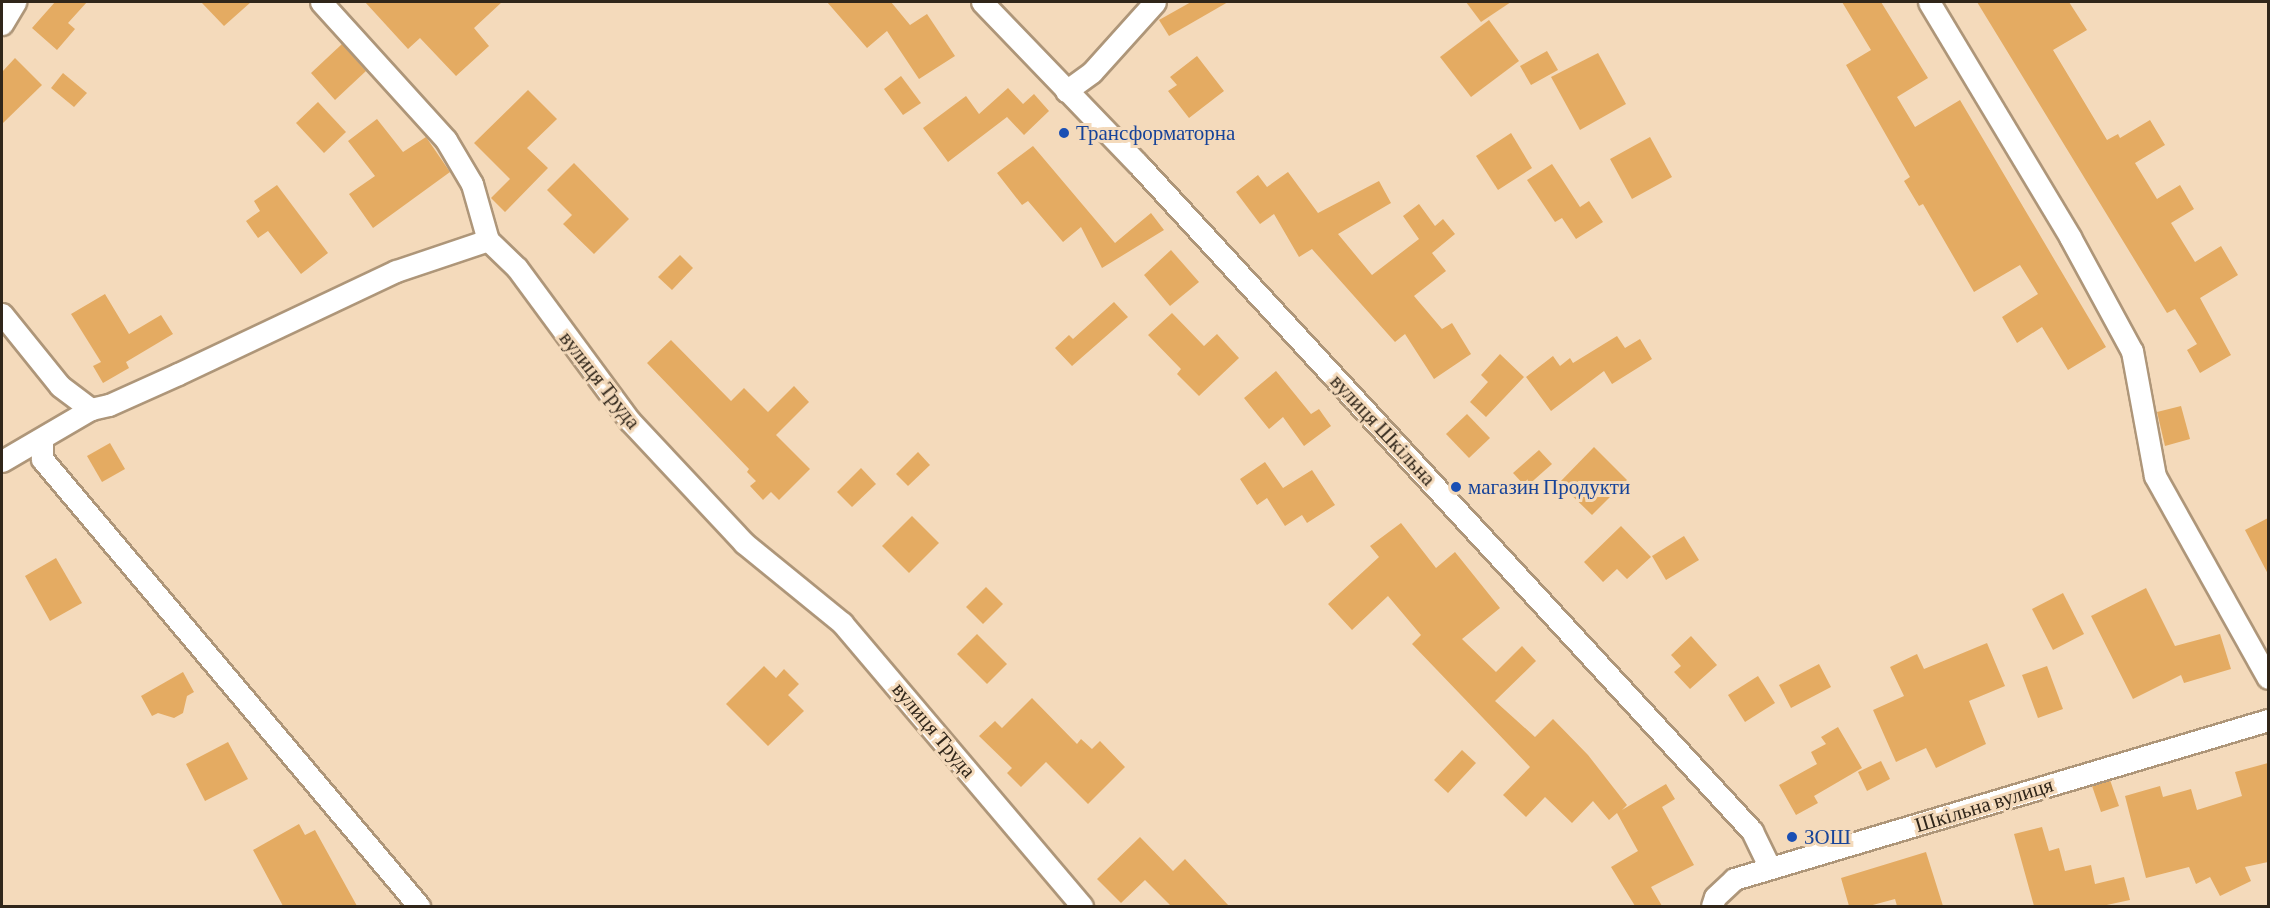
<!DOCTYPE html>
<meta charset="utf-8">
<style>
body{margin:0}
#map{position:relative;width:2270px;height:908px;overflow:hidden;background:#f4dabb;font-family:"Crimson Pro",serif}
div>[style]{position:absolute}
.building>*{inset:0;background:#e4ab62}
.roads{filter:drop-shadow(2px 0 #ae9679) drop-shadow(-2px 0 #ae9679) drop-shadow(0 2px #ae9679) drop-shadow(0 -2px #ae9679)}
.minor>*{height:21px;margin:-10.5px;padding:0 10.5px;transform-origin:10.5px;border-radius:10.5px;background:#fff}
.dots>*{width:16px;height:16px;translate:-50% -50%;box-sizing:border-box;border:3px solid #f4dabb;border-radius:50%}
span{translate:-50% -50%;white-space:nowrap;text-align:center;line-height:1.15;-webkit-text-stroke:6px #f4dabb;paint-order:stroke}
.transit-label{font-size:21px;color:#164399}
.left{translate:0 -50%;text-align:left}
.street-label{font-size:21px;color:#30261a}
.frame{position:absolute;inset:0;border:3px solid #30261a;pointer-events:none}
</style>
<div id="map">
<div class="building">
<div style="clip-path:polygon(55px 2px,87px 2px,68px 23px,75px 29px,57px 50px,32px 28px)"></div>
<div style="clip-path:polygon(201px 2px,251px 2px,224px 26px)"></div>
<div style="clip-path:polygon(365px 2px,502px 2px,474px 28px,489px 46px,456px 76px,420px 38px,408px 49px)"></div>
<div style="clip-path:polygon(827px 2px,891px 2px,910px 25px,927px 14px,955px 56px,919px 79px,887px 31px,867px 48px)"></div>
<div style="clip-path:polygon(1191px 2px,1228px 2px,1169px 36px,1159px 20px)"></div>
<div style="clip-path:polygon(1466px 2px,1511px 2px,1481px 22px)"></div>
<div style="clip-path:polygon(1842px 2px,1881px 2px,1928px 78px,1897px 97px,1915px 127px,1960px 100px,2106px 347px,2068px 370px,2042px 327px,2017px 343px,2002px 317px,2038px 294px,2020px 265px,1974px 292px,1923px 204px,1919px 206px,1904px 181px,1910px 177px,1846px 65px,1871px 50px)"></div>
<div style="clip-path:polygon(1977px 2px,2069px 2px,2087px 30px,2053px 50px,2107px 140px,2118px 134px,2120px 138px,2150px 120px,2165px 145px,2135px 163px,2157px 199px,2180px 185px,2194px 209px,2171px 223px,2195px 262px,2221px 246px,2238px 275px,2200px 298px,2231px 355px,2200px 373px,2187px 350px,2197px 344px,2175px 309px,2167px 313px)"></div>
<div style="clip-path:polygon(1489px 20px,1519px 61px,1471px 97px,1440px 57px)"></div>
<div style="clip-path:polygon(342px 44px,366px 71px,335px 100px,311px 73px)"></div>
<div style="clip-path:polygon(1547px 51px,1558px 70px,1531px 85px,1520px 66px)"></div>
<div style="clip-path:polygon(1598px 53px,1626px 104px,1580px 130px,1551px 77px)"></div>
<div style="clip-path:polygon(1197px 56px,1224px 91px,1189px 118px,1168px 91px,1177px 85px,1170px 77px)"></div>
<div style="clip-path:polygon(15px 58px,42px 85px,2px 124px,2px 72px)"></div>
<div style="clip-path:polygon(63px 73px,87px 93px,74px 107px,51px 88px)"></div>
<div style="clip-path:polygon(901px 76px,921px 103px,903px 115px,884px 89px)"></div>
<div style="clip-path:polygon(1008px 88px,1023px 104px,1034px 94px,1049px 111px,1024px 135px,1007px 117px,948px 162px,923px 128px,966px 96px,979px 114px)"></div>
<div style="clip-path:polygon(528px 90px,557px 119px,527px 148px,548px 168px,505px 212px,491px 198px,510px 179px,474px 143px)"></div>
<div style="clip-path:polygon(318px 102px,346px 132px,324px 153px,296px 123px)"></div>
<div style="clip-path:polygon(377px 119px,403px 152px,426px 137px,450px 172px,373px 228px,349px 194px,375px 176px,348px 141px)"></div>
<div style="clip-path:polygon(1511px 133px,1532px 168px,1498px 190px,1476px 156px)"></div>
<div style="clip-path:polygon(1650px 137px,1672px 177px,1632px 199px,1610px 159px)"></div>
<div style="clip-path:polygon(1033px 146px,1115px 243px,1151px 213px,1164px 230px,1102px 268px,1081px 227px,1063px 242px,1028px 201px,1022px 205px,997px 173px)"></div>
<div style="clip-path:polygon(574px 163px,629px 219px,594px 254px,563px 224px,572px 215px,547px 190px)"></div>
<div style="clip-path:polygon(1552px 164px,1580px 207px,1589px 201px,1603px 222px,1576px 239px,1562px 218px,1555px 222px,1527px 180px)"></div>
<div style="clip-path:polygon(1288px 172px,1318px 213px,1379px 181px,1391px 203px,1338px 234px,1372px 275px,1419px 239px,1403px 216px,1419px 204px,1435px 226px,1443px 219px,1455px 234px,1432px 253px,1446px 271px,1414px 296px,1442px 329px,1452px 323px,1471px 354px,1434px 379px,1405px 334px,1395px 342px,1312px 249px,1299px 257px,1274px 214px,1260px 224px,1236px 192px,1258px 175px,1267px 187px)"></div>
<div style="clip-path:polygon(277px 185px,328px 253px,301px 274px,268px 231px,258px 238px,246px 221px,260px 211px,254px 201px)"></div>
<div style="clip-path:polygon(1171px 250px,1199px 282px,1170px 306px,1144px 275px)"></div>
<div style="clip-path:polygon(680px 255px,693px 268px,672px 290px,658px 277px)"></div>
<div style="clip-path:polygon(105px 294px,129px 334px,161px 315px,173px 334px,126px 362px,129px 368px,103px 383px,93px 366px,101px 362px,71px 314px)"></div>
<div style="clip-path:polygon(1114px 302px,1128px 317px,1072px 366px,1055px 348px,1069px 335px,1073px 339px)"></div>
<div style="clip-path:polygon(1172px 313px,1204px 346px,1217px 334px,1239px 358px,1199px 396px,1177px 374px,1181px 369px,1148px 335px)"></div>
<div style="clip-path:polygon(1617px 336px,1625px 348px,1640px 339px,1652px 359px,1612px 384px,1604px 371px,1551px 411px,1526px 377px,1553px 356px,1560px 366px,1570px 358px,1573px 363px)"></div>
<div style="clip-path:polygon(671px 340px,731px 401px,744px 388px,768px 412px,794px 386px,809px 402px,776px 435px,810px 469px,779px 500px,771px 492px,763px 500px,750px 486px,756px 481px,747px 472px,749px 469px,647px 363px)"></div>
<div style="clip-path:polygon(1500px 354px,1524px 377px,1486px 417px,1470px 402px,1488px 382px,1481px 375px)"></div>
<div style="clip-path:polygon(1276px 371px,1311px 414px,1319px 409px,1331px 426px,1304px 446px,1283px 417px,1269px 429px,1244px 398px)"></div>
<div style="clip-path:polygon(2181px 406px,2190px 439px,2165px 446px,2157px 412px)"></div>
<div style="clip-path:polygon(1467px 414px,1490px 438px,1469px 458px,1446px 434px)"></div>
<div style="clip-path:polygon(110px 443px,125px 469px,102px 482px,87px 456px)"></div>
<div style="clip-path:polygon(1594px 447px,1627px 480px,1592px 515px,1559px 483px)"></div>
<div style="clip-path:polygon(1539px 450px,1552px 464px,1526px 487px,1513px 473px)"></div>
<div style="clip-path:polygon(918px 452px,930px 465px,908px 486px,896px 474px)"></div>
<div style="clip-path:polygon(1265px 462px,1283px 488px,1312px 470px,1335px 505px,1307px 523px,1302px 515px,1285px 526px,1267px 498px,1257px 505px,1240px 479px)"></div>
<div style="clip-path:polygon(861px 468px,876px 484px,852px 507px,837px 492px)"></div>
<div style="clip-path:polygon(912px 516px,939px 543px,909px 573px,882px 546px)"></div>
<div style="clip-path:polygon(2268px 518px,2268px 574px,2245px 530px)"></div>
<div style="clip-path:polygon(1401px 523px,1436px 568px,1455px 552px,1500px 608px,1462px 639px,1496px 672px,1522px 646px,1536px 661px,1495px 701px,1535px 737px,1553px 719px,1588px 755px,1627px 805px,1622px 810px,1666px 784px,1675px 799px,1662px 807px,1694px 865px,1651px 887px,1662px 906px,1635px 906px,1611px 867px,1638px 851px,1617px 813px,1609px 820px,1593px 801px,1572px 823px,1545px 797px,1526px 817px,1503px 795px,1530px 767px,1412px 644px,1421px 635px,1388px 596px,1352px 630px,1328px 604px,1379px 557px,1370px 546px)"></div>
<div style="clip-path:polygon(1621px 526px,1651px 557px,1627px 579px,1617px 569px,1603px 582px,1584px 562px)"></div>
<div style="clip-path:polygon(1684px 536px,1699px 560px,1666px 580px,1652px 556px)"></div>
<div style="clip-path:polygon(56px 558px,82px 603px,50px 621px,25px 576px)"></div>
<div style="clip-path:polygon(986px 587px,1003px 604px,983px 624px,966px 607px)"></div>
<div style="clip-path:polygon(2146px 588px,2175px 646px,2220px 634px,2231px 669px,2184px 683px,2181px 675px,2133px 699px,2091px 616px)"></div>
<div style="clip-path:polygon(2063px 593px,2084px 634px,2053px 650px,2032px 609px)"></div>
<div style="clip-path:polygon(977px 634px,1007px 664px,987px 684px,957px 654px)"></div>
<div style="clip-path:polygon(1691px 636px,1717px 665px,1690px 689px,1674px 672px,1681px 666px,1671px 655px)"></div>
<div style="clip-path:polygon(1987px 643px,2005px 686px,1969px 701px,1986px 744px,1936px 768px,1926px 748px,1896px 762px,1873px 710px,1904px 696px,1890px 667px,1917px 654px,1924px 669px)"></div>
<div style="clip-path:polygon(1819px 664px,1831px 687px,1791px 708px,1779px 685px)"></div>
<div style="clip-path:polygon(764px 666px,776px 678px,784px 669px,799px 684px,788px 695px,804px 711px,768px 746px,726px 704px)"></div>
<div style="clip-path:polygon(2047px 666px,2063px 709px,2038px 718px,2022px 675px)"></div>
<div style="clip-path:polygon(183px 672px,194px 692px,187px 696px,183px 713px,174px 718px,158px 713px,152px 716px,141px 696px)"></div>
<div style="clip-path:polygon(1758px 676px,1775px 703px,1745px 722px,1728px 695px)"></div>
<div style="clip-path:polygon(1032px 698px,1077px 744px,1081px 739px,1092px 749px,1100px 741px,1125px 767px,1088px 804px,1046px 762px,1021px 787px,1007px 773px,1012px 768px,979px 736px,995px 721px,1002px 728px)"></div>
<div style="clip-path:polygon(1838px 727px,1862px 768px,1814px 796px,1818px 803px,1796px 815px,1779px 785px,1817px 764px,1811px 752px,1826px 744px,1821px 737px)"></div>
<div style="clip-path:polygon(228px 742px,248px 779px,205px 801px,186px 764px)"></div>
<div style="clip-path:polygon(1462px 750px,1476px 763px,1448px 793px,1434px 780px)"></div>
<div style="clip-path:polygon(1881px 761px,1890px 779px,1867px 791px,1858px 772px)"></div>
<div style="clip-path:polygon(2268px 763px,2268px 862px,2245px 867px,2251px 881px,2220px 896px,2210px 877px,2196px 884px,2189px 867px,2146px 878px,2125px 796px,2160px 786px,2163px 797px,2191px 789px,2197px 810px,2242px 796px,2235px 772px)"></div>
<div style="clip-path:polygon(2110px 780px,2119px 806px,2101px 812px,2092px 786px)"></div>
<div style="clip-path:polygon(299px 824px,305px 835px,315px 830px,357px 906px,283px 906px,253px 850px)"></div>
<div style="clip-path:polygon(2042px 827px,2049px 851px,2059px 848px,2065px 871px,2091px 865px,2095px 884px,2124px 877px,2130px 900px,2102px 906px,2034px 906px,2014px 834px)"></div>
<div style="clip-path:polygon(1140px 837px,1173px 871px,1185px 859px,1229px 906px,1171px 906px,1145px 880px,1121px 903px,1097px 879px)"></div>
<div style="clip-path:polygon(1926px 852px,1943px 906px,1897px 906px,1895px 899px,1869px 906px,1849px 906px,1841px 878px)"></div>
</div>
<div class="roads">
<div class="minor">
<div style="left:321px;top:2px;width:186px;rotate:47.8deg"></div>
<div style="left:446px;top:140px;width:51px;rotate:59.4deg"></div>
<div style="left:472px;top:184px;width:58px;rotate:74.1deg"></div>
<div style="left:982px;top:2px;width:225px;rotate:46.1deg"></div>
<div style="left:1138px;top:164px;width:907px;rotate:47.37deg"></div>
<div style="left:1752px;top:831px;width:41px;rotate:64.1deg"></div>
<div style="left:1929px;top:2px;width:274px;rotate:59deg"></div>
<div style="left:2070px;top:237px;width:130px;rotate:61.5deg"></div>
<div style="left:2132px;top:351px;width:127px;rotate:79.6deg"></div>
<div style="left:2155px;top:476px;width:231px;rotate:60.8deg"></div>
<div style="left:2px;top:24px;width:26px;rotate:-59deg"></div>
<div style="left:1066px;top:91px;width:32px;rotate:-36deg"></div>
<div style="left:1092px;top:72px;width:94px;rotate:-48deg"></div>
<div style="left:488px;top:240px;width:40px;rotate:44deg"></div>
<div style="left:517px;top:268px;width:190px;rotate:53.6deg"></div>
<div style="left:630px;top:421px;width:167px;rotate:46.9deg"></div>
<div style="left:744px;top:543px;width:127px;rotate:39.2deg"></div>
<div style="left:842px;top:623px;width:371px;rotate:49.7deg"></div>
<div style="left:2px;top:314px;width:92px;rotate:51.1deg"></div>
<div style="left:60px;top:386px;width:39px;rotate:37deg"></div>
<div style="left:42px;top:440px;width:19px;rotate:90deg"></div>
<div style="left:42px;top:459px;width:585px;rotate:49.86deg"></div>
<div style="left:2px;top:461px;width:103px;rotate:-30.3deg"></div>
<div style="left:91px;top:409px;width:18px;rotate:-13deg"></div>
<div style="left:109px;top:405px;width:76px;rotate:-24.2deg"></div>
<div style="left:178px;top:374px;width:241px;rotate:-25.3deg"></div>
<div style="left:396px;top:271px;width:97px;rotate:-18.6deg"></div>
<div style="left:1712px;top:906px;width:9px;rotate:-72deg"></div>
<div style="left:1715px;top:897px;width:26px;rotate:-43deg"></div>
<div style="left:1734px;top:879px;width:557px;rotate:-16.58deg"></div>
</div>
</div>
<div class="dots">
<div style="left:1064px;top:133px;background:#1a4fb4"></div>
<div style="left:1456px;top:487px;background:#1a4fb4"></div>
<div style="left:1792px;top:837px;background:#1a4fb4"></div>
</div>
<div class="transit-label">
<span class="left" style="left:1076px;top:133px">Трансформаторна</span>
<span class="left" style="left:1468px;top:487px">магазин Продукти</span>
<span class="left" style="left:1804px;top:837px">ЗОШ</span>
</div>
<div class="street-label">
<span style="left:600px;top:380px;rotate:52deg">вулиця Труда</span>
<span style="left:1383px;top:430px;rotate:47deg">вулиця Шкільна</span>
<span style="left:934px;top:730px;rotate:50deg">вулиця Труда</span>
<span style="left:1984px;top:805px;rotate:-17deg">Шкільна вулиця</span>
</div>
<div class="frame"></div>
</div>
